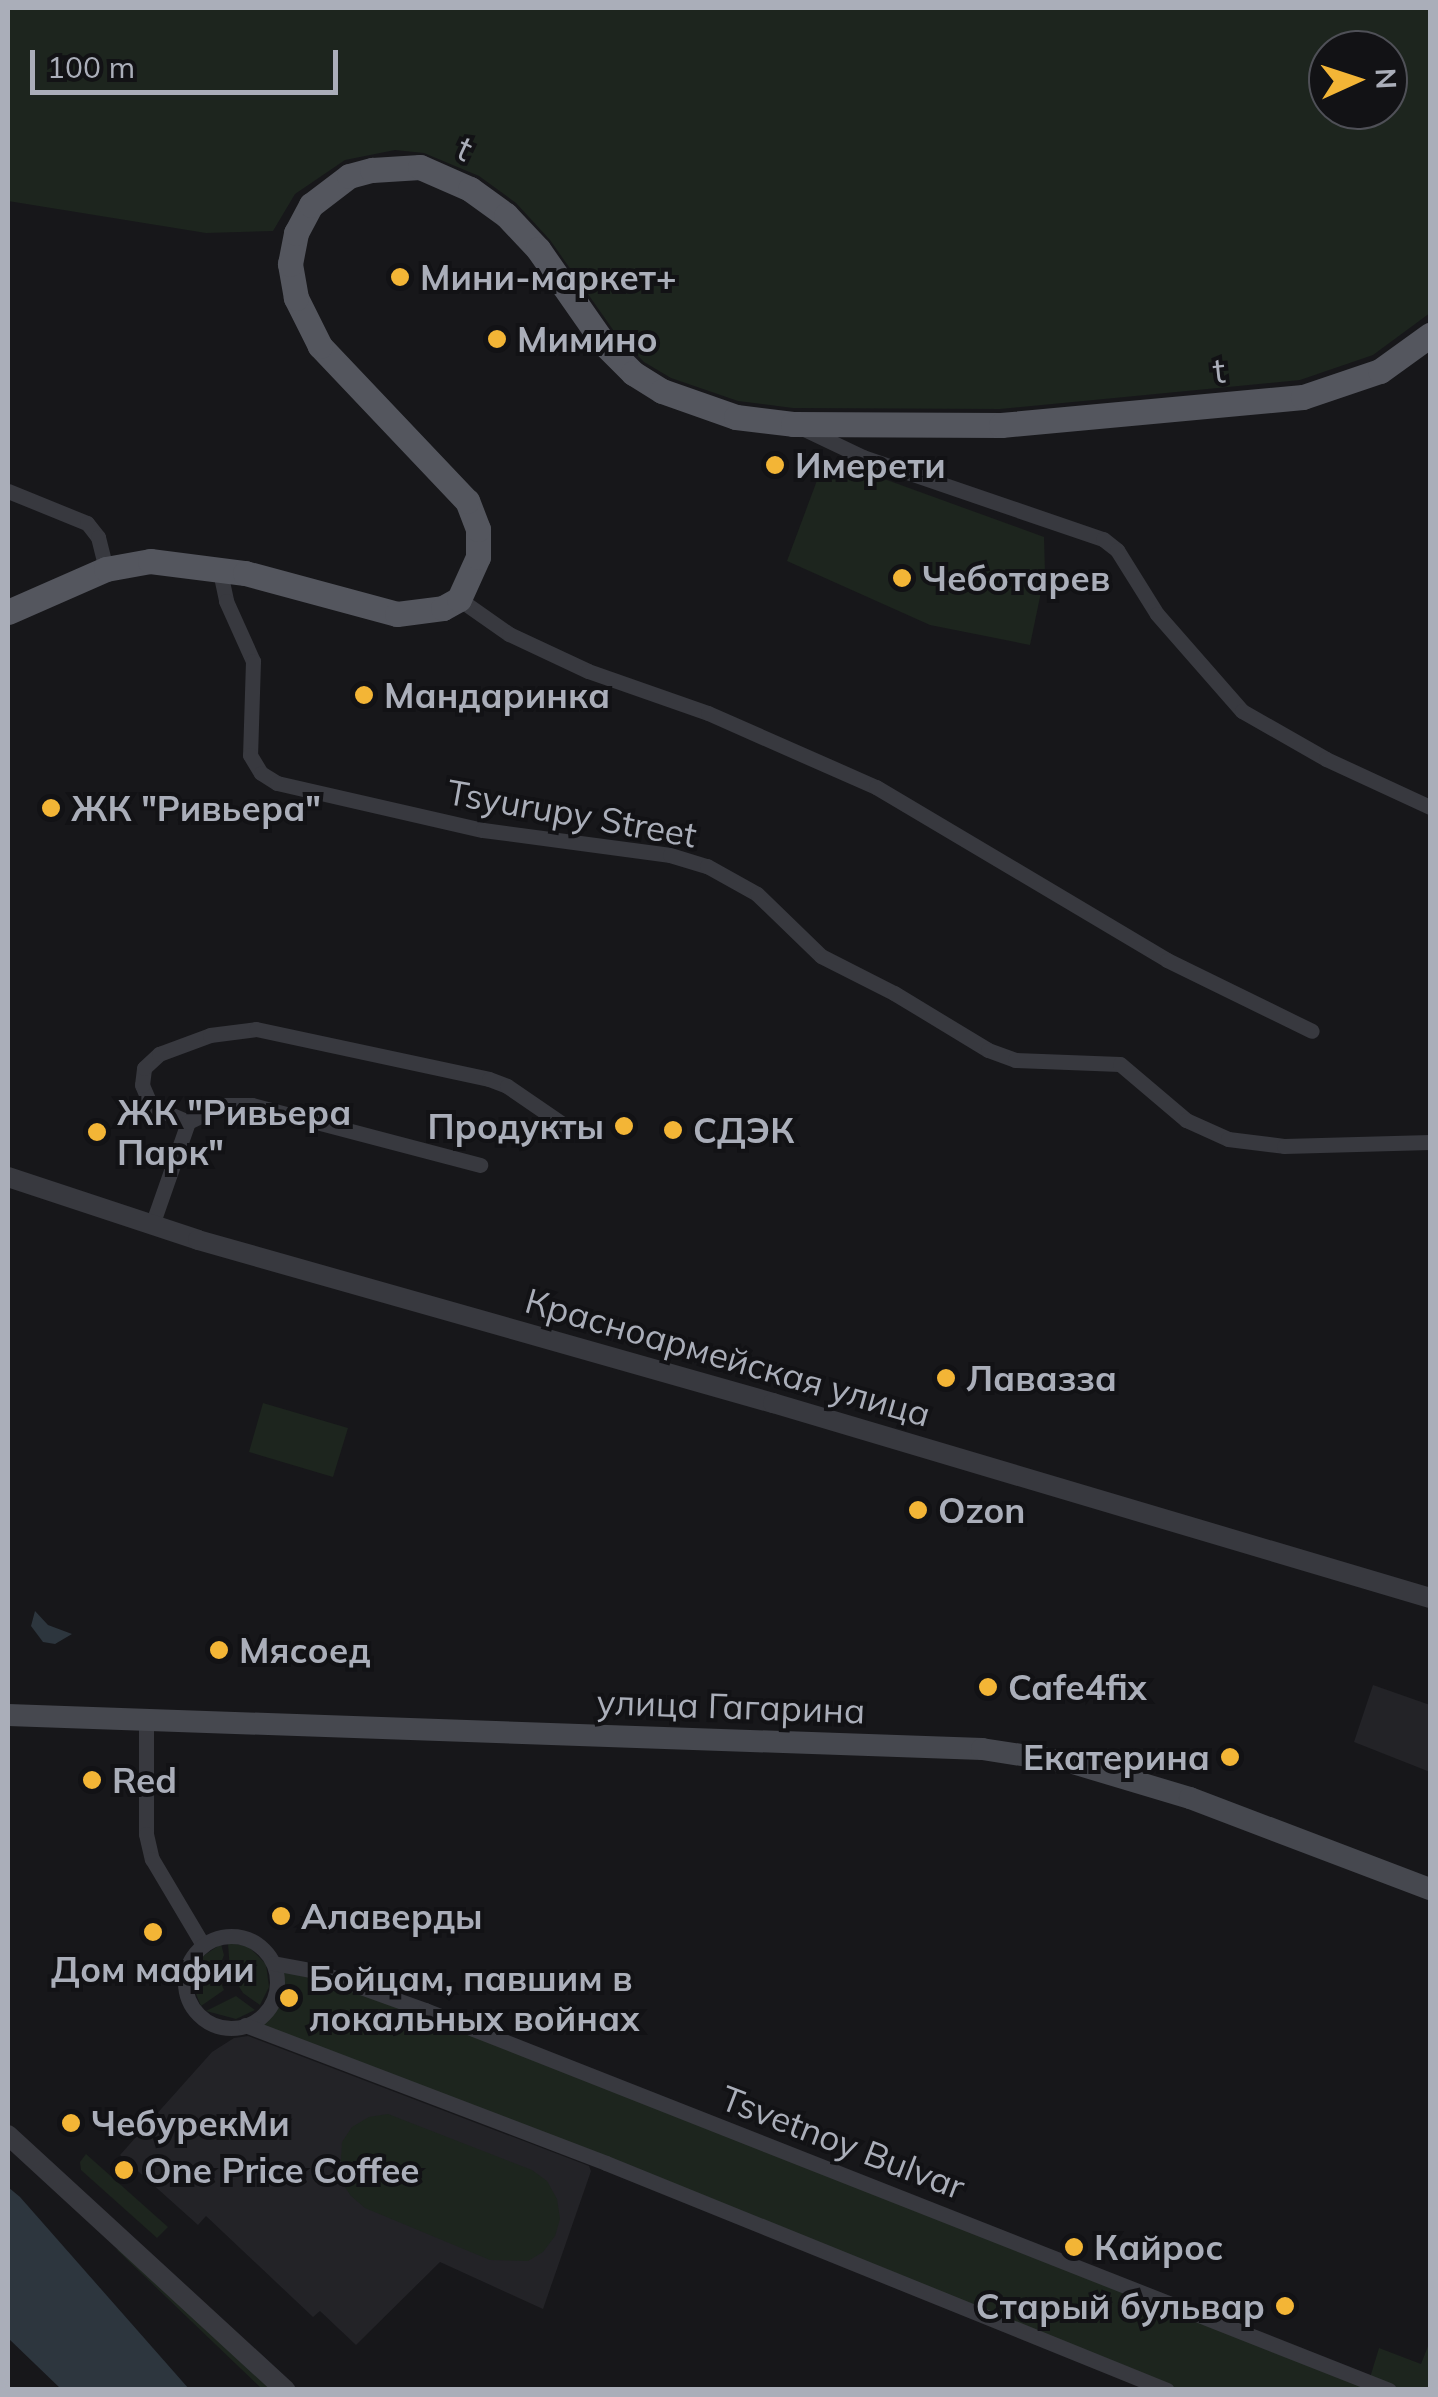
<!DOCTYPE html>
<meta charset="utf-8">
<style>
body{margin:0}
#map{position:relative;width:1438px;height:2397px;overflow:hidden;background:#17171a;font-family:Mulish,sans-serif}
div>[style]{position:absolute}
.built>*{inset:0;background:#232327}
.green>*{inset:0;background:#1d251e}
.water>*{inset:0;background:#2d363e}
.minor>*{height:15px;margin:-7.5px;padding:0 7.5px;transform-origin:7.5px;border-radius:7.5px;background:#38393f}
.minor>.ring{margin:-7.5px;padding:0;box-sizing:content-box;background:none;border:15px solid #38393f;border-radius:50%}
.tertiary>*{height:20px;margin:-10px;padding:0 10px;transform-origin:10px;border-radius:10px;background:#38393f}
.secondary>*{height:22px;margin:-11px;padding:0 11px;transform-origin:11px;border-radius:11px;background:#46484f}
.primary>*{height:25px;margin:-12.5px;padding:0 12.5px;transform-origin:12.5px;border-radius:12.5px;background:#54565e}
.dots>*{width:28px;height:28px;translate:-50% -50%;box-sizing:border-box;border:5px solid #121215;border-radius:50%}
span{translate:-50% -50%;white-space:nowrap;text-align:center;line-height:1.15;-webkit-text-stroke:8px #121215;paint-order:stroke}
.street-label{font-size:35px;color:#aaaeb9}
.poi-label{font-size:35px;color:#aaaeb9;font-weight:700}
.left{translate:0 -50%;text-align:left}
.right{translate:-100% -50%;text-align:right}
.frame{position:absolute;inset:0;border:10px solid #aaaeb9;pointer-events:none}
.north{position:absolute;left:1308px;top:30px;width:100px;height:100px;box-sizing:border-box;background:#121215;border:2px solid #4f5057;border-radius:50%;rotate:87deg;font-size:28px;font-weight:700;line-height:40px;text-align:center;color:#aaaeb9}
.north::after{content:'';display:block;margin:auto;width:35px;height:45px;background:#f3b536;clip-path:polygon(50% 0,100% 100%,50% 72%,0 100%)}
.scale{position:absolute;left:30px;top:50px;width:308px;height:45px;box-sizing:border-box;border:5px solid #aaaeb9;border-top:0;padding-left:12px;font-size:30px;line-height:35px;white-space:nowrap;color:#aaaeb9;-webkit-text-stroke:8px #121215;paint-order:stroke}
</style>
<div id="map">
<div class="built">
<div style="clip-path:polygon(1373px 1685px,1430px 1705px,1430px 1772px,1354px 1742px)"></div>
<div style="clip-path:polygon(248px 2036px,589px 2166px,591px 2171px,543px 2309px,440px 2262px,356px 2345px,320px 2311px,313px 2317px,206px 2216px,198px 2225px,120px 2155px,212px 2052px,234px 2038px)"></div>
</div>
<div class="green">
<div style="clip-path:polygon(evenodd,8px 8px,1430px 8px,1430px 313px,1373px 355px,1300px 380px,1000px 409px,793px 408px,738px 401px,671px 378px,644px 362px,616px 334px,550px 240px,516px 203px,479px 176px,424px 153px,395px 150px,345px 160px,295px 194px,273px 231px,206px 233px,8px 201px,8px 8px,1328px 50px,1388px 50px,1388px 110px,1328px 110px,1328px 50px)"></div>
<div style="clip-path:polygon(854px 468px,1044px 537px,1045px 573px,1030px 645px,930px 625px,787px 561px,819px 475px)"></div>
<div style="clip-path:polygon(263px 1403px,348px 1428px,333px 1477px,249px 1452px)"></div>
<div style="clip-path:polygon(228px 1943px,248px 1946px,266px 1964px,269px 1987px,260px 2005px,243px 1993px,230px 1972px)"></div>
<div style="clip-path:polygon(221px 1944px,224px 1955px,217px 1974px,224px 1990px,201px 2006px,192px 1984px,194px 1970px,200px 1958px)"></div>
<div style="clip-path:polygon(273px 1963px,289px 1965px,1369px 2381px,1379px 2348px,1421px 2364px,1430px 2341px,1430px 2389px,1167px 2389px,245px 2025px,273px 2000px,277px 1988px)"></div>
<div style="clip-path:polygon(236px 1996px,255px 2010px,236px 2019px,206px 2011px)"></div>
<div style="clip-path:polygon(388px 2114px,532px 2170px,547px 2181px,557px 2199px,560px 2219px,555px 2236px,543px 2252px,528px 2261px,490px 2260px,365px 2208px,351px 2196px,340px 2180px,342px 2142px,352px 2127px,369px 2117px)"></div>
<div style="clip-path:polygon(86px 2154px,168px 2227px,157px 2238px,81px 2170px,80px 2162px)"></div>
<div style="clip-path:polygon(116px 2249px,125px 2252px,272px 2389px,262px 2389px)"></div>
</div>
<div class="water">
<div style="clip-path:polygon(35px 1611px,48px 1625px,72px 1634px,55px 1644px,43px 1642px,31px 1626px)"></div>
<div style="clip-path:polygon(8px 2187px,20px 2197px,189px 2389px,61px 2389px,8px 2338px)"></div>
</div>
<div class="minor">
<div style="left:802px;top:428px;width:68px;rotate:25.4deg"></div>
<div style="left:863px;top:457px;width:254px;rotate:18.9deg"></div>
<div style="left:1103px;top:539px;width:18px;rotate:38deg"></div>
<div style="left:1117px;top:550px;width:75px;rotate:58deg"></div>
<div style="left:1157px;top:614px;width:129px;rotate:48.8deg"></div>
<div style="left:1242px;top:711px;width:97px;rotate:29.7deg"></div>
<div style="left:1326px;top:759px;width:115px;rotate:24.8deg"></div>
<div style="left:8px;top:491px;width:85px;rotate:22.1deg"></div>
<div style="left:87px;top:523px;width:18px;rotate:52deg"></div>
<div style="left:98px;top:537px;width:33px;rotate:76deg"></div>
<div style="left:219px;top:567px;width:35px;rotate:78deg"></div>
<div style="left:226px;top:601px;width:66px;rotate:65.8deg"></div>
<div style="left:253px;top:661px;width:94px;rotate:91.8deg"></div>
<div style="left:250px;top:755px;width:21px;rotate:59deg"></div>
<div style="left:261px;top:773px;width:19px;rotate:32deg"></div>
<div style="left:277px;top:783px;width:211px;rotate:12.9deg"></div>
<div style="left:483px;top:830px;width:189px;rotate:7.6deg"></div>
<div style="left:670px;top:855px;width:39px;rotate:17deg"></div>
<div style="left:707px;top:866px;width:57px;rotate:29.2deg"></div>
<div style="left:757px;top:894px;width:89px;rotate:44.1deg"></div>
<div style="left:821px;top:956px;width:82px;rotate:26.9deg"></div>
<div style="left:894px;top:993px;width:110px;rotate:31.2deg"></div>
<div style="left:988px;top:1050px;width:29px;rotate:20deg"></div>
<div style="left:1015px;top:1060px;width:105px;rotate:2.2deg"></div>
<div style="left:1120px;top:1064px;width:87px;rotate:40.3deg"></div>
<div style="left:1186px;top:1120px;width:46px;rotate:24.3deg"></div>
<div style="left:1228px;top:1139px;width:56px;rotate:7.1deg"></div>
<div style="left:1284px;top:1146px;width:146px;rotate:-1.6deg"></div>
<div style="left:459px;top:599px;width:61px;rotate:35deg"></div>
<div style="left:509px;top:634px;width:87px;rotate:25.1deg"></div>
<div style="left:588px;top:671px;width:127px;rotate:19.3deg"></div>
<div style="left:708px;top:713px;width:184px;rotate:23.8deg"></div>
<div style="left:876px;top:787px;width:339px;rotate:30.7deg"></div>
<div style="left:1167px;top:960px;width:161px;rotate:26.1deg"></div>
<div style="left:188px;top:1122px;width:40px;rotate:-156.6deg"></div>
<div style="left:151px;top:1106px;width:23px;rotate:-113deg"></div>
<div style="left:142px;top:1085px;width:17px;rotate:-83deg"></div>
<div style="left:144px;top:1068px;width:21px;rotate:-43deg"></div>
<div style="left:159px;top:1054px;width:54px;rotate:-20.4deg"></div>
<div style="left:210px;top:1035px;width:46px;rotate:-7.4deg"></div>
<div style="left:256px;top:1029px;width:238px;rotate:12.1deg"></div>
<div style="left:489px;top:1079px;width:19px;rotate:21deg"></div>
<div style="left:507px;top:1086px;width:69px;rotate:34.4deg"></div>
<div style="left:152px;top:1225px;width:109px;rotate:-70.7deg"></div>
<div style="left:188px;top:1122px;width:39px;rotate:-26deg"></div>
<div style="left:223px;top:1105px;width:29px"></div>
<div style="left:252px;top:1105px;width:236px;rotate:14.7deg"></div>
<div style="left:146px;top:1721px;width:113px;rotate:90deg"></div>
<div style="left:146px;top:1834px;width:26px;rotate:77deg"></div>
<div style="left:152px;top:1859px;width:100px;rotate:59.3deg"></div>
<div class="ring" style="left:185px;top:1936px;width:77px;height:77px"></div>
<div style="left:273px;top:1963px;width:44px;rotate:10.5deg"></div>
<div style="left:316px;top:1971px;width:116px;rotate:19.7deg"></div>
<div style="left:425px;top:2010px;width:1036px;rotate:21.51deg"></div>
<div style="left:245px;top:2025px;width:386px;rotate:20.9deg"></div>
<div style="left:606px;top:2163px;width:605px;rotate:22.03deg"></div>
</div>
<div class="tertiary">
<div style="left:8px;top:1177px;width:200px;rotate:18.3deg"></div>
<div style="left:198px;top:1240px;width:598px;rotate:15.83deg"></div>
<div style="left:773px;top:1403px;width:685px;rotate:16.53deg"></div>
<div style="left:8px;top:2135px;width:377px;rotate:42.6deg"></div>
</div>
<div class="secondary">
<div style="left:8px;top:1715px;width:975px;rotate:2deg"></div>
<div style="left:982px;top:1749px;width:92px;rotate:8.7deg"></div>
<div style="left:1073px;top:1763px;width:122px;rotate:16.7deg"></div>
<div style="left:1190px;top:1798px;width:257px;rotate:20.8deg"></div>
</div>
<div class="primary">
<div style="left:8px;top:612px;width:107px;rotate:-23.7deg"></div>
<div style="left:106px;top:569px;width:45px;rotate:-10.3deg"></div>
<div style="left:150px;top:561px;width:96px;rotate:7.2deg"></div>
<div style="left:245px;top:573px;width:157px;rotate:15.1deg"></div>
<div style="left:397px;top:614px;width:46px;rotate:-7.4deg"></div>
<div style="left:443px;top:608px;width:18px;rotate:-29deg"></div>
<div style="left:459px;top:599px;width:46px;rotate:-65.7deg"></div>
<div style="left:478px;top:557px;width:28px;rotate:-90deg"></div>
<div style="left:478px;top:529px;width:30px;rotate:-111deg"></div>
<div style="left:467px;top:501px;width:214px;rotate:-133.5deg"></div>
<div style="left:320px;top:346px;width:54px;rotate:-116.6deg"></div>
<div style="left:296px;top:298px;width:35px;rotate:-100deg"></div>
<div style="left:290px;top:264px;width:32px;rotate:-79deg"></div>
<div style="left:296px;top:233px;width:32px;rotate:-62deg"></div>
<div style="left:311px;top:205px;width:48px;rotate:-37.3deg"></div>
<div style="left:349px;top:176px;width:24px;rotate:-15deg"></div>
<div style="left:372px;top:170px;width:48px;rotate:-3.6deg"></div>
<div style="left:420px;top:167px;width:55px;rotate:23.7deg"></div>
<div style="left:470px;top:189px;width:44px;rotate:35.8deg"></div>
<div style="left:506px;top:215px;width:47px;rotate:46.7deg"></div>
<div style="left:538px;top:249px;width:117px;rotate:55.1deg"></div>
<div style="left:605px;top:345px;width:40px;rotate:45deg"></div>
<div style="left:633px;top:373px;width:34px;rotate:32deg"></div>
<div style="left:662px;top:391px;width:78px;rotate:19.4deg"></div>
<div style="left:736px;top:417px;width:57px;rotate:7deg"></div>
<div style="left:793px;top:424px;width:208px;rotate:0.3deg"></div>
<div style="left:1001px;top:425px;width:303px;rotate:-5.3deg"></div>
<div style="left:1303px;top:397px;width:81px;rotate:-18.7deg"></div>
<div style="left:1380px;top:371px;width:62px;rotate:-35.8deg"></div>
</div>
<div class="dots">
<div style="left:400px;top:277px;background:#f3b536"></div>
<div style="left:497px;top:339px;background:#f3b536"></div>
<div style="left:775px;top:465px;background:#f3b536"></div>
<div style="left:902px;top:578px;background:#f3b536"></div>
<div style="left:364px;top:695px;background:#f3b536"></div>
<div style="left:51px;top:808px;background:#f3b536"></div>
<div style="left:624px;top:1126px;background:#f3b536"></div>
<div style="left:673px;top:1130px;background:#f3b536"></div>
<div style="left:97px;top:1132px;background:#f3b536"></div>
<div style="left:946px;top:1378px;background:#f3b536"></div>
<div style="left:918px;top:1510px;background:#f3b536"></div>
<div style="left:219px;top:1650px;background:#f3b536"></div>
<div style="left:988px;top:1687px;background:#f3b536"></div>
<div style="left:1230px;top:1757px;background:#f3b536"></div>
<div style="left:92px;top:1780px;background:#f3b536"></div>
<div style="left:281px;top:1916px;background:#f3b536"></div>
<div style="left:153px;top:1932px;background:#f3b536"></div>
<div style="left:289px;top:1998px;background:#f3b536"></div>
<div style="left:71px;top:2123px;background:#f3b536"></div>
<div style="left:124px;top:2170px;background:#f3b536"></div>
<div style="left:1074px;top:2247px;background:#f3b536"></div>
<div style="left:1285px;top:2306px;background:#f3b536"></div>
</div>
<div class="street-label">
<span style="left:465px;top:148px;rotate:25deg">t</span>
<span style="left:1219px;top:370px;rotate:-6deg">t</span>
<span style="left:572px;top:813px;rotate:10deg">Tsyurupy Street</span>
<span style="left:728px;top:1357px;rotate:16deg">Красноармейская улица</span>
<span style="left:731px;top:1706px;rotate:2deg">улица Гагарина</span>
<span style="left:843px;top:2142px;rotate:21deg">Tsvetnoy Bulvar</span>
</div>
<div class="poi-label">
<span class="left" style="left:420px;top:277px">Мини-маркет+</span>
<span class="left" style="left:517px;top:339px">Мимино</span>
<span class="left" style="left:795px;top:465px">Имерети</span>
<span class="left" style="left:922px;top:578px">Чеботарев</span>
<span class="left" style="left:384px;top:695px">Мандаринка</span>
<span class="left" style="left:71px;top:808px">ЖК "Ривьера"</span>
<span class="left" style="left:117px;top:1132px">ЖК "Ривьера<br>Парк"</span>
<span class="right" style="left:604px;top:1126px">Продукты</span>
<span class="left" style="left:693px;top:1130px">СДЭК</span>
<span class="left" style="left:966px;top:1378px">Лавазза</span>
<span class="left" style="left:938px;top:1510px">Ozon</span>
<span class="left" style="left:239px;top:1650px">Мясоед</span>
<span class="left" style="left:1008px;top:1687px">Cafe4fix</span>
<span class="right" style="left:1210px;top:1757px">Екатерина</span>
<span class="left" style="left:112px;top:1780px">Red</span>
<span class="left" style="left:301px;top:1916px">Алаверды</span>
<span style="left:153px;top:1969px">Дом мафии</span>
<span class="left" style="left:309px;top:1998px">Бойцам, павшим в<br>локальных войнах</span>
<span class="left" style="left:91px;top:2123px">ЧебурекМи</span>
<span class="left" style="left:144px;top:2170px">One Price Coffee</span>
<span class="left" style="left:1094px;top:2247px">Кайрос</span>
<span class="right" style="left:1265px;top:2306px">Старый бульвар</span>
</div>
<div class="frame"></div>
<div class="north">N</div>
<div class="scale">100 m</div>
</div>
